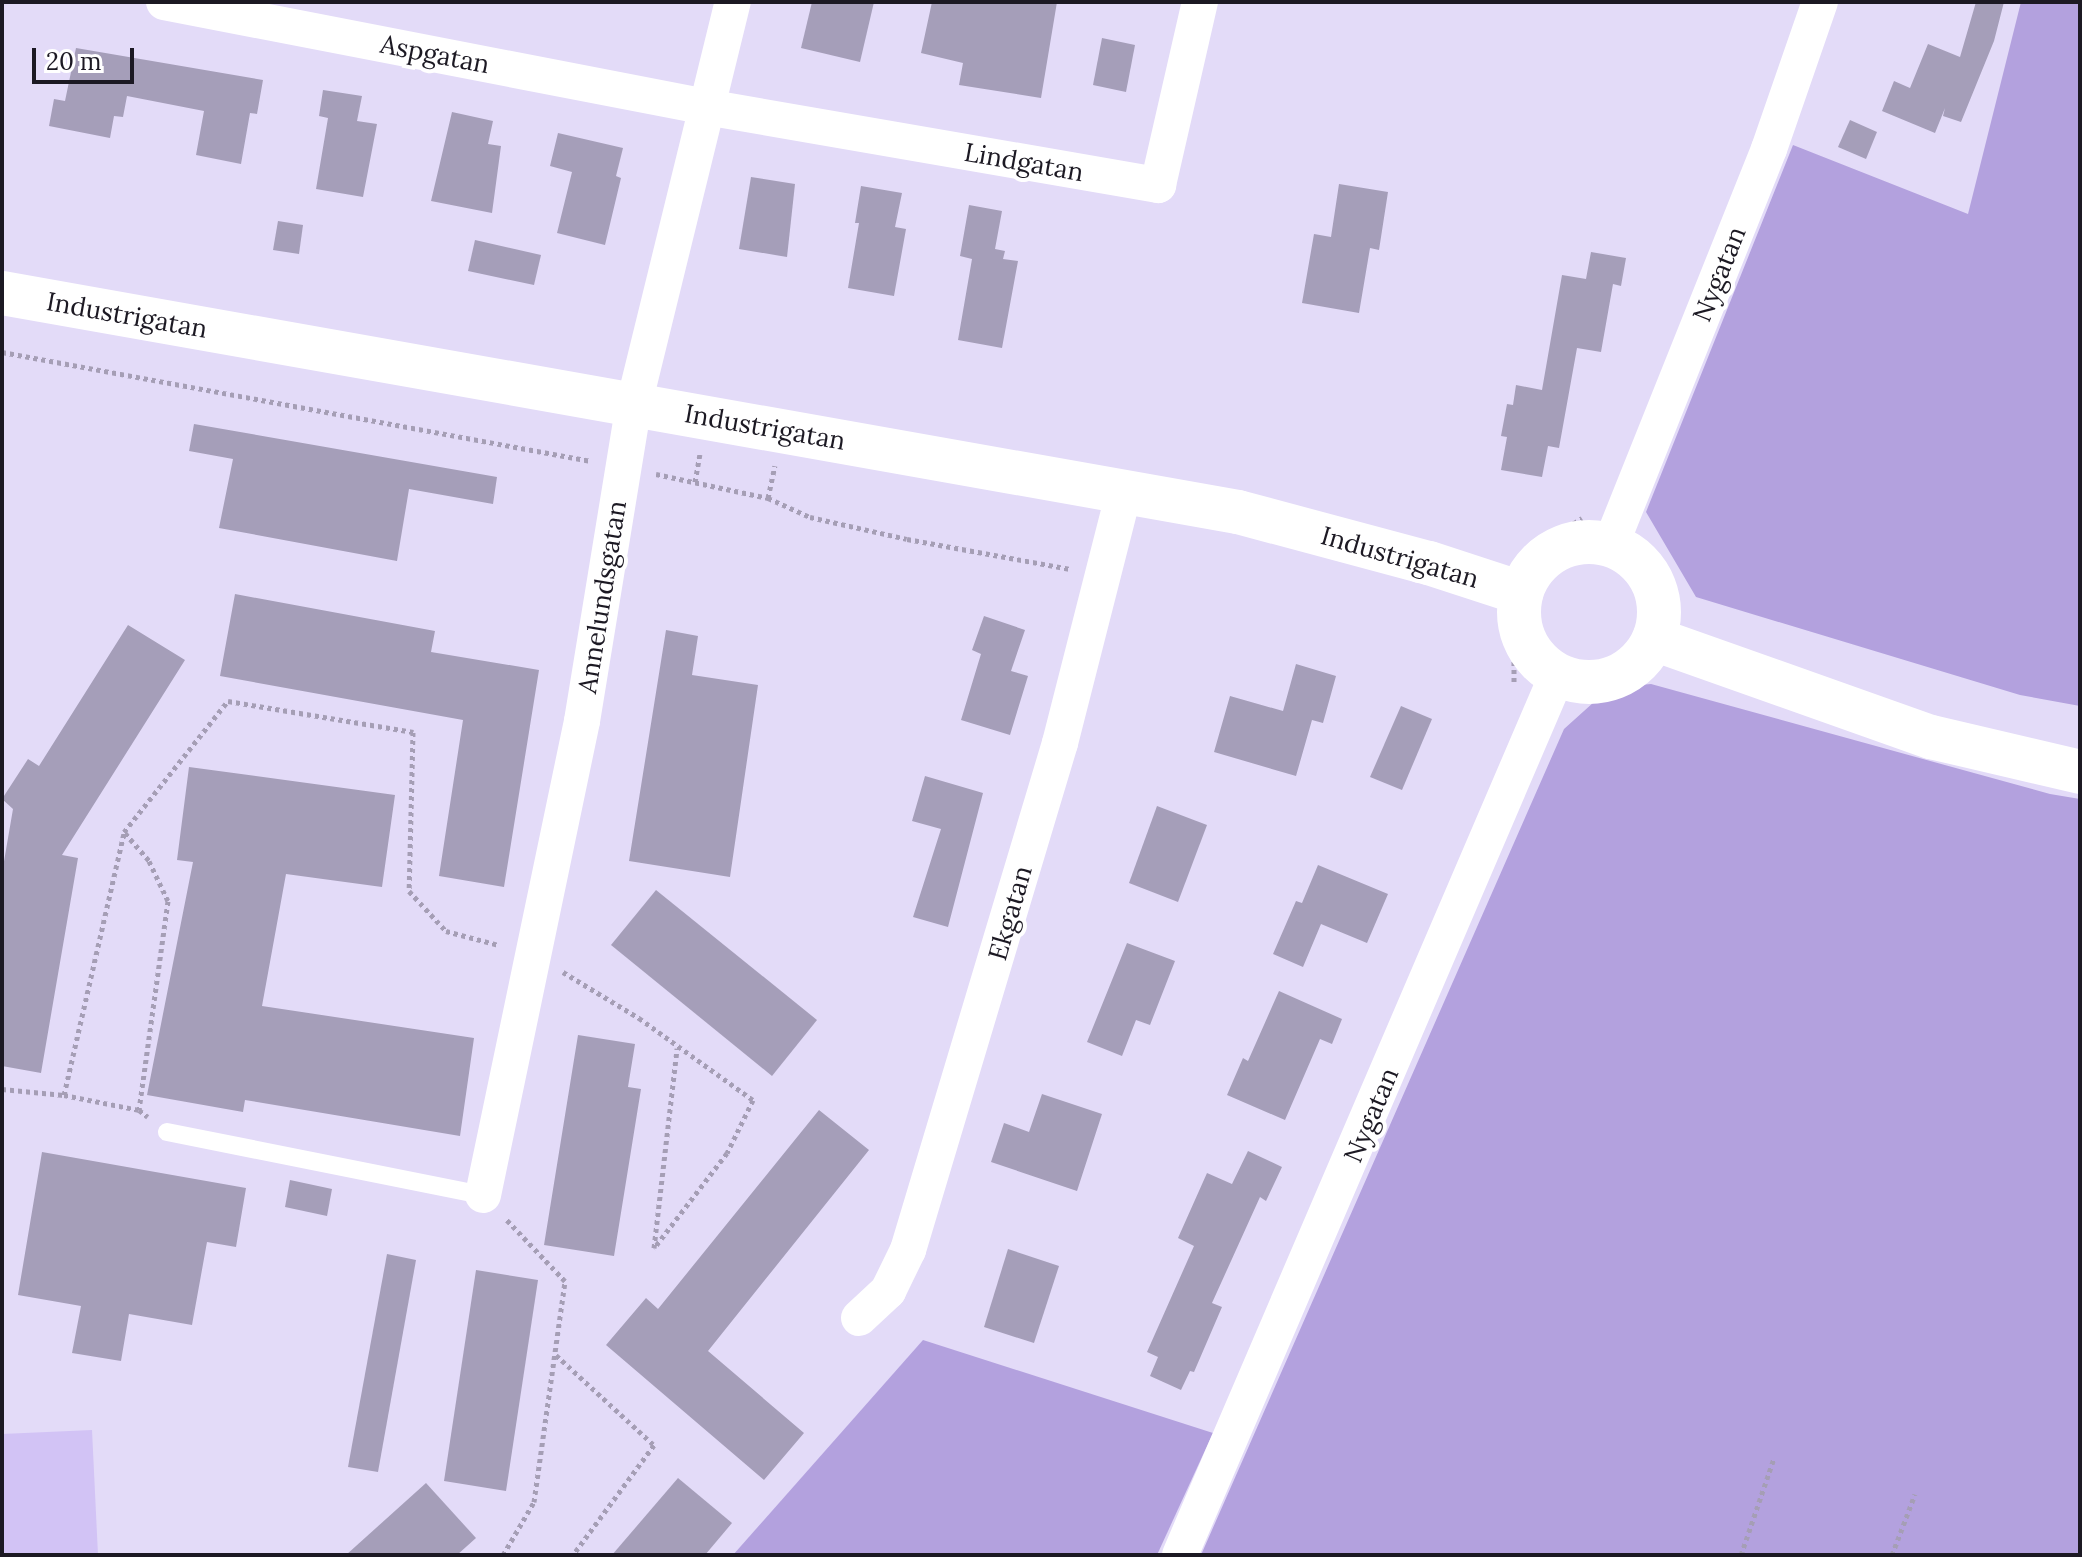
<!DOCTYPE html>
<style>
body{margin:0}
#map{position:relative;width:2082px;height:1557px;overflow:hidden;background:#e3dbf8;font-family:Lora,serif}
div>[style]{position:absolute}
.green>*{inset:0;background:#d2c3f5}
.forest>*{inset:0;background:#b3a1de}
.building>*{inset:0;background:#a59eb9}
.path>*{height:5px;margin-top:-2.5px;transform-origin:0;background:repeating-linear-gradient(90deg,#a59eb5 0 4px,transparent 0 8px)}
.service>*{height:18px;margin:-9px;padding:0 9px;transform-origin:9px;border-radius:9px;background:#fff}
.minor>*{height:36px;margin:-18px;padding:0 18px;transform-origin:18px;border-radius:18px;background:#fff}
.tertiary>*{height:44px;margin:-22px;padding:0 22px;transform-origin:22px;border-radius:22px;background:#fff}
.tertiary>.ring{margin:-22px;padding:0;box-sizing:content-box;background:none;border:44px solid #fff;border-radius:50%}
span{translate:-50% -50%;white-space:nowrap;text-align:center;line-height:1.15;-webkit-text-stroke:8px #fff;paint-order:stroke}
.street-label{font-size:26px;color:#1c1923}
.frame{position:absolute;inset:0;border:4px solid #1c1923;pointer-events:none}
.scale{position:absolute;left:32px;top:48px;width:102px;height:36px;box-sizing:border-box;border:4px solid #1c1923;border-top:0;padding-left:10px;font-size:24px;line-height:28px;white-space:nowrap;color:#1c1923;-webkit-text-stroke:6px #fff;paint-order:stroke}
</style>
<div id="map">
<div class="green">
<div style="clip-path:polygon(92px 1430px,98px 1555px,2px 1555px,2px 1434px)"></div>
</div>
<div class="forest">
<div style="clip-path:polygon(2021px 2px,2080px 2px,2080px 706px,2020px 695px,1696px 597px,1646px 512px,1793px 145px,1968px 214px)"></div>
<div style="clip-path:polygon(1651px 684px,2050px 794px,2080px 799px,2080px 1555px,1201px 1555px,1564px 729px,1594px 702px,1629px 686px)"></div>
<div style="clip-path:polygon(923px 1340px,1213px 1433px,1157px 1555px,733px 1555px)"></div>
</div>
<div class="building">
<div style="clip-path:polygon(812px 2px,874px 2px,860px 62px,801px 48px)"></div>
<div style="clip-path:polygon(932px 2px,1057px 2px,1041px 98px,959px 85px,963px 63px,921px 53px)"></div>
<div style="clip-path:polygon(1976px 2px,2004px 2px,1994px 41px,1961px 122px,1943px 116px,1945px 108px,1935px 133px,1882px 111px,1894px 81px,1910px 88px,1928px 44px,1960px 57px)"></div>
<div style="clip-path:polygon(1102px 38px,1135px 45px,1126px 92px,1093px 85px)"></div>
<div style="clip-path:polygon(76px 48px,263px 80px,257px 114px,250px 113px,241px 164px,196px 155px,204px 111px,127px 96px,123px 117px,114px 116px,110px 138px,49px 126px,54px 99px,65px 101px)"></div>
<div style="clip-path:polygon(323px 90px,362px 96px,357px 121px,377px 124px,363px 197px,316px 189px,328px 118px,319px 116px)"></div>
<div style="clip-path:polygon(452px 112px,493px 121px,488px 144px,501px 146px,492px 213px,431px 201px)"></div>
<div style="clip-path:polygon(1850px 120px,1877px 132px,1866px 159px,1838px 147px)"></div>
<div style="clip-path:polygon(558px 133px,623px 148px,616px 176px,621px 178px,605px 245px,557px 233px,572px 172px,550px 166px)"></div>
<div style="clip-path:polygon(751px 177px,795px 184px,787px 257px,739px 249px)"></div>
<div style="clip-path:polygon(1339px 184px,1388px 192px,1379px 250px,1370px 248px,1359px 313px,1302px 303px,1314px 234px,1331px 237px)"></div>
<div style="clip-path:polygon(861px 186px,902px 193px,895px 227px,906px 229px,894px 296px,848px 288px,859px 223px,855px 223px)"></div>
<div style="clip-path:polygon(969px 205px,1002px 211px,995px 249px,1005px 251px,1003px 259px,1018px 261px,1002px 348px,958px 340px,972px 259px,960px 256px)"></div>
<div style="clip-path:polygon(278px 221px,303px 225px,299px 254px,273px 250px)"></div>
<div style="clip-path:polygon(475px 240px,541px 255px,534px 285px,468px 271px)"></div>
<div style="clip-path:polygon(1591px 252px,1626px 258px,1621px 286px,1613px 284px,1601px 352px,1577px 348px,1559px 448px,1548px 446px,1542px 477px,1501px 470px,1507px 437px,1501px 436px,1507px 404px,1513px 405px,1516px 385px,1542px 390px,1562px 275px,1586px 279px)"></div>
<div style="clip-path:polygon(194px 424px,497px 477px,493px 504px,409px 489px,397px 561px,219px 528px,233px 459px,189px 451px)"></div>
<div style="clip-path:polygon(235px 594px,435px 631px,431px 652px,539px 670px,504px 887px,439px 876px,463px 720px,220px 676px)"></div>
<div style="clip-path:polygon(984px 616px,1025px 630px,1011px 671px,1028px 676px,1010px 735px,961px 720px,981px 654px,972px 650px)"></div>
<div style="clip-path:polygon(128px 625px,185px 660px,62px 855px,78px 858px,41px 1073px,2px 1066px,2px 873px,13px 809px,2px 799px,28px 759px,39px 766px)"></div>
<div style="clip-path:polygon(666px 630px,698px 636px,692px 675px,758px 685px,730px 877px,629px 861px)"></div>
<div style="clip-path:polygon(1296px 664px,1336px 676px,1323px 723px,1312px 720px,1296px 776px,1214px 752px,1230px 696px,1283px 711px)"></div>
<div style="clip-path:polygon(1401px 706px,1432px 719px,1402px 790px,1370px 777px)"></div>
<div style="clip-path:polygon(189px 767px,395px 795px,382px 887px,286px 874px,262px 1006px,474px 1038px,460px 1136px,245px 1100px,243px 1112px,147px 1095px,193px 862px,177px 860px)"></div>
<div style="clip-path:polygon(925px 776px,983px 793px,948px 927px,913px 917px,941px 829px,912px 821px)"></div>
<div style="clip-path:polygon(1157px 806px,1207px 825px,1178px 902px,1129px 883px)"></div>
<div style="clip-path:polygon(1318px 865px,1388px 894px,1367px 943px,1321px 924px,1303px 967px,1273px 954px,1296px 901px,1302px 903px)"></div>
<div style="clip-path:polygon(656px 890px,817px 1020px,772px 1076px,611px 945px)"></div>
<div style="clip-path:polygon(1127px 943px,1175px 961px,1150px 1025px,1136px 1020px,1122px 1056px,1087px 1042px)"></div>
<div style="clip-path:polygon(1279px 991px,1342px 1019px,1332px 1044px,1320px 1039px,1285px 1120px,1227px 1095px,1243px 1058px,1248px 1061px)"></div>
<div style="clip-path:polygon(578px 1035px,635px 1044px,628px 1087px,641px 1089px,614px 1256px,544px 1245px)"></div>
<div style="clip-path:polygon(1042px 1094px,1102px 1114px,1077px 1191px,991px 1162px,1004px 1123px,1029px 1132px)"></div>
<div style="clip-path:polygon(819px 1110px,869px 1150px,708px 1351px,804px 1433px,764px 1480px,606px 1345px,646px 1298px,658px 1309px)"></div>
<div style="clip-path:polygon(1248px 1151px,1282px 1167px,1266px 1201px,1260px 1197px,1212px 1303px,1222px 1307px,1194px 1372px,1190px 1371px,1181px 1390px,1150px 1376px,1158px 1357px,1147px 1352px,1194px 1246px,1178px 1238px,1207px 1173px,1232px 1184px)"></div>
<div style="clip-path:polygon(42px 1152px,246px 1188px,236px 1247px,207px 1242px,192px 1325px,129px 1314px,121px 1361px,72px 1353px,81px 1306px,18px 1295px)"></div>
<div style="clip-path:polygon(290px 1180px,332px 1189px,327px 1216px,285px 1207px)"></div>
<div style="clip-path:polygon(1008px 1249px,1059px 1266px,1034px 1343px,984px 1327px)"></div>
<div style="clip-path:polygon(387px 1254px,416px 1260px,378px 1472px,348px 1467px)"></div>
<div style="clip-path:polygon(476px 1270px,538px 1280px,506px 1491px,444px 1481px)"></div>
<div style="clip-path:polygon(678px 1478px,732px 1523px,705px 1555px,612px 1555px)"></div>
<div style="clip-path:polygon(426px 1483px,476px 1538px,457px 1555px,346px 1555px)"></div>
</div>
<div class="path">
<div style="left:2px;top:352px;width:599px;rotate:10.48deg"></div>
<div style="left:656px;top:474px;width:115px;rotate:12.1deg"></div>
<div style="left:768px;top:498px;width:46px;rotate:24.3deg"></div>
<div style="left:810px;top:517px;width:99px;rotate:12.8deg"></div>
<div style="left:907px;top:539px;width:166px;rotate:10.4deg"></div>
<div style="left:695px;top:482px;width:28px;rotate:-80deg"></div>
<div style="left:768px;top:498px;width:33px;rotate:-78deg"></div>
<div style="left:1526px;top:553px;width:66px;rotate:-32deg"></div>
<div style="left:1508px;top:630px;width:25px;rotate:76deg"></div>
<div style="left:1514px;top:654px;width:29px;rotate:90deg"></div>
<div style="left:125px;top:833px;width:37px;rotate:49deg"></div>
<div style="left:149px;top:861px;width:44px;rotate:64.6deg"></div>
<div style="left:168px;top:901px;width:211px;rotate:97.9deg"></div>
<div style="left:563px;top:972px;width:89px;rotate:31.2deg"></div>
<div style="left:639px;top:1018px;width:140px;rotate:35.7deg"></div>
<div style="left:753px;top:1100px;width:59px;rotate:116.1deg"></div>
<div style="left:727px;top:1153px;width:120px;rotate:127.5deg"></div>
<div style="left:654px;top:1248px;width:201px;rotate:-83.4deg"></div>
<div style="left:2px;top:1089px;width:62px;rotate:5.5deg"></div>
<div style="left:64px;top:1095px;width:270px;rotate:-77.1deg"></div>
<div style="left:124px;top:832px;width:167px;rotate:-51.6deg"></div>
<div style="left:228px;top:701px;width:188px;rotate:9.5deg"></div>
<div style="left:413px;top:732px;width:159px;rotate:91.4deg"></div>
<div style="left:409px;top:891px;width:54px;rotate:47.2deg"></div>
<div style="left:446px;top:931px;width:55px;rotate:14.8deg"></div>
<div style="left:64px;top:1095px;width:76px;rotate:11.3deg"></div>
<div style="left:139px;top:1110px;width:11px;rotate:38deg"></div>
<div style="left:556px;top:1355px;width:133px;rotate:42.6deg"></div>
<div style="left:654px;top:1445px;width:137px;rotate:126.4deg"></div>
<div style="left:503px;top:1555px;width:61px;rotate:-59.7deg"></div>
<div style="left:534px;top:1502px;width:223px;rotate:-82deg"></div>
<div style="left:565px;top:1281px;width:86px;rotate:-133.6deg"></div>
<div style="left:1741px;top:1555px;width:102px;rotate:-71.2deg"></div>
<div style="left:1892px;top:1555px;width:65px;rotate:-69.3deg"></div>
</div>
<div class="service">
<div style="left:167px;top:1132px;width:322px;rotate:11.3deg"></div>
</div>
<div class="minor">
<div style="left:164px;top:2px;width:552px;rotate:10.96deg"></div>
<div style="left:706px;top:107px;width:459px;rotate:9.8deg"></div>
<div style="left:1158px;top:185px;width:188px;rotate:-77.1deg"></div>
<div style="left:1611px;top:544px;width:425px;rotate:-68.2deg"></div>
<div style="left:1769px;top:149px;width:156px;rotate:-70.9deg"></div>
<div style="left:483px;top:1195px;width:484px;rotate:-78.2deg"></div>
<div style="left:582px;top:721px;width:321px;rotate:-80.7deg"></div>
<div style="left:634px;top:404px;width:414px;rotate:-76.2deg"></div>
<div style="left:859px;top:1318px;width:40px;rotate:-43deg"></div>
<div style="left:888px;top:1291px;width:46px;rotate:-64deg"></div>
<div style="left:908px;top:1250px;width:529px;rotate:-73.31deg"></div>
<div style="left:1060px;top:743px;width:260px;rotate:-75.7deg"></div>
<div style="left:1180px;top:1555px;width:960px;rotate:-66.8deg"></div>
</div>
<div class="tertiary">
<div style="left:2px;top:293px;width:1255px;rotate:10.05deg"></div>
<div style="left:1238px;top:512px;width:198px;rotate:15deg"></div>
<div style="left:1429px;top:563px;width:97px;rotate:18.1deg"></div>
<div class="ring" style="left:1519px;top:542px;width:96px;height:96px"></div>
<div style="left:1654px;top:639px;width:294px;rotate:19.5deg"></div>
<div style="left:1931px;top:737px;width:153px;rotate:13.2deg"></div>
</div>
<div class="street-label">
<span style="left:435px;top:54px;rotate:11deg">Aspgatan</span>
<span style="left:1024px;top:162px;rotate:10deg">Lindgatan</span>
<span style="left:1719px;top:274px;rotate:-68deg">Nygatan</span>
<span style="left:127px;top:315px;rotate:10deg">Industrigatan</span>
<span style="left:765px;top:427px;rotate:10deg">Industrigatan</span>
<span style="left:1400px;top:557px;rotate:16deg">Industrigatan</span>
<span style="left:602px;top:597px;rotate:-81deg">Annelundsgatan</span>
<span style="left:1010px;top:913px;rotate:-74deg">Ekgatan</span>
<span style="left:1371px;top:1115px;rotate:-67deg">Nygatan</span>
</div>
<div class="frame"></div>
<div class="scale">20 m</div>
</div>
